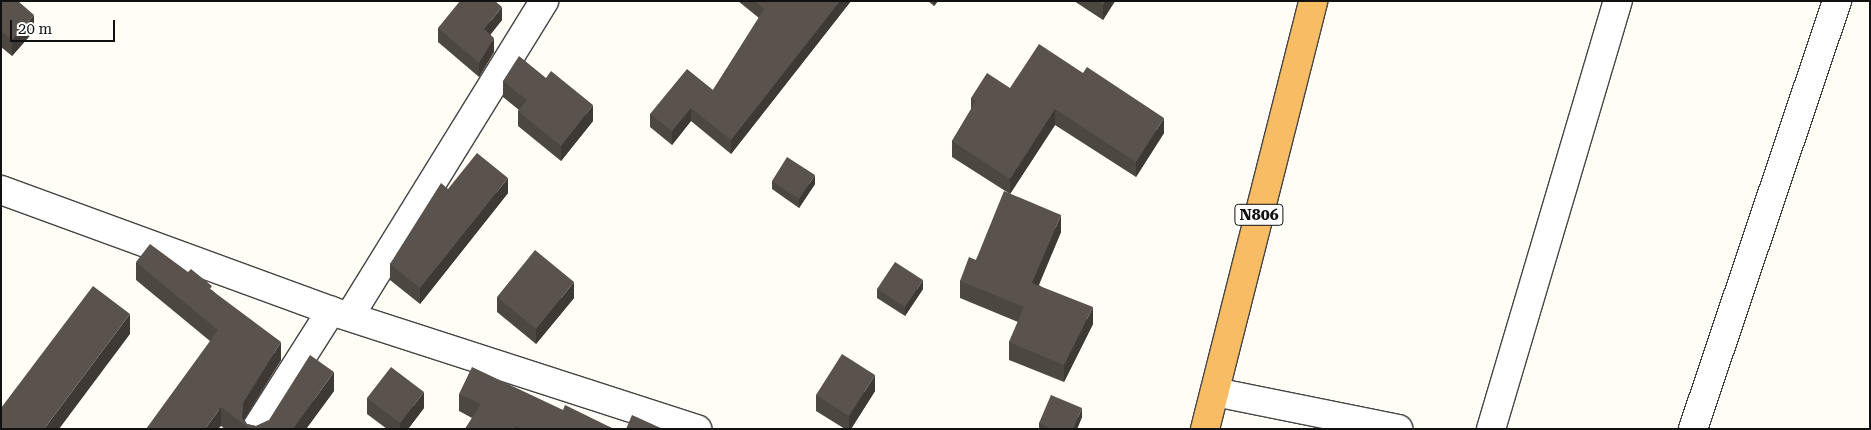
<!DOCTYPE html>
<style>
body{margin:0}
#map{position:relative;width:1871px;height:430px;overflow:hidden;background:#fffdf5;font-family:"Roboto Serif",serif}
div>[style]{position:absolute}
.roads{filter:drop-shadow(1px 0 #444) drop-shadow(-1px 0 #444) drop-shadow(0 1px #444) drop-shadow(0 -1px #444)}
.minor>*{height:28px;margin:-14px;padding:0 14px;transform-origin:14px;border-radius:14px;background:#fff}
.trunk>*{height:28px;margin:-14px;padding:0 14px;transform-origin:14px;border-radius:14px;background:#f7bc64}
.wall>*{inset:0;background:#4d4742}
.shaded-wall>*{inset:0;background:#3f3936}
.building>*{inset:0;background:#5a524d}
span{translate:-50% -50%;white-space:nowrap;text-align:center;line-height:1.15;-webkit-text-stroke:5px #fff;paint-order:stroke}
.shield-label span{padding:1px 4px;background:#fff;border:1px solid;border-radius:4px;-webkit-text-stroke-width:0}
.shield-label{font-size:16px;color:#111;font-weight:700}
.frame{position:absolute;inset:0;border:2px solid #111;pointer-events:none}
.scale{position:absolute;left:10px;top:20px;width:105px;height:22px;box-sizing:border-box;border:2px solid #111;border-top:0;padding-left:6px;font-size:15px;line-height:18px;white-space:nowrap;color:#111;-webkit-text-stroke:4px #fff;paint-order:stroke}
</style>
<div id="map">
<div class="roads">
<div class="minor">
<div style="left:1px;top:190px;width:351px;rotate:20.1deg"></div>
<div style="left:331px;top:311px;width:385px;rotate:17.9deg"></div>
<div style="left:354px;top:309px;width:362px;rotate:-58.3deg"></div>
<div style="left:1215px;top:392px;width:187px;rotate:11.4deg"></div>
<div style="left:256px;top:429px;width:140px;rotate:-57.6deg"></div>
<div style="left:1491px;top:429px;width:446px;rotate:-73.5deg"></div>
<div style="left:1693px;top:429px;width:452px;rotate:-71.4deg"></div>
</div>
<div class="trunk">
<div style="left:1205px;top:429px;width:441px;rotate:-75.8deg"></div>
</div>
</div>
<div class="wall">
<div style="clip-path:polygon(1px 1px,34px 31px,12px 56px,1px 47px)"></div>
<div style="clip-path:polygon(738px 1px,851px 1px,731px 154px,691px 121px,672px 145px,650px 127px,650px 114px,713px 90px,759px 18px)"></div>
<div style="clip-path:polygon(928px 1px,938px 1px,934px 6px)"></div>
<div style="clip-path:polygon(1074px 1px,1115px 1px,1103px 20px)"></div>
<div style="clip-path:polygon(502px 20px,490px 34px,494px 52px,479px 77px,438px 42px,438px 28px)"></div>
<div style="clip-path:polygon(546px 78px,593px 121px,561px 161px,518px 126px,518px 111px,519px 110px,503px 97px,503px 81px)"></div>
<div style="clip-path:polygon(1010px 88px,1164px 133px,1136px 177px,1055px 125px,1010px 194px,1061px 232px,1039px 285px,1093px 324px,1064px 382px,1009px 360px,1009px 342px,1018px 322px,960px 298px,960px 281px,976px 260px,1010px 194px,952px 157px,952px 141px,971px 109px,971px 98px)"></div>
<div style="clip-path:polygon(772px 181px,815px 184px,799px 208px,772px 189px)"></div>
<div style="clip-path:polygon(448px 189px,508px 193px,420px 304px,390px 280px,390px 264px)"></div>
<div style="clip-path:polygon(136px 262px,212px 290px,281px 360px,244px 419px,247px 424px,256px 426px,334px 391px,306px 429px,225px 429px,221px 426px,210px 341px,136px 280px)"></div>
<div style="clip-path:polygon(877px 289px,923px 289px,905px 316px,877px 298px)"></div>
<div style="clip-path:polygon(497px 297px,574px 298px,536px 344px,497px 312px)"></div>
<div style="clip-path:polygon(875px 391px,851px 429px,845px 429px,816px 411px,816px 395px)"></div>
<div style="clip-path:polygon(459px 394px,563px 410px,614px 429px,465px 429px,472px 418px,459px 411px)"></div>
<div style="clip-path:polygon(367px 398px,424px 408px,408px 429px,387px 429px,367px 414px)"></div>
<div style="clip-path:polygon(1082px 417px,1077px 429px,1039px 429px,1039px 423px)"></div>
</div>
<div class="shaded-wall">
<div style="clip-path:polygon(840px 1px,851px 1px,731px 154px,731px 140px)"></div>
<div style="clip-path:polygon(934px 1px,938px 1px,934px 6px)"></div>
<div style="clip-path:polygon(1105px 1px,1115px 1px,1103px 20px,1103px 5px)"></div>
<div style="clip-path:polygon(502px 7px,502px 20px,484px 43px,484px 29px)"></div>
<div style="clip-path:polygon(34px 15px,34px 31px,12px 56px,12px 40px)"></div>
<div style="clip-path:polygon(494px 38px,494px 52px,479px 77px,479px 63px)"></div>
<div style="clip-path:polygon(593px 105px,593px 121px,561px 161px,561px 146px)"></div>
<div style="clip-path:polygon(691px 108px,691px 121px,672px 145px,672px 131px)"></div>
<div style="clip-path:polygon(1055px 109px,1055px 125px,1010px 194px,1010px 179px)"></div>
<div style="clip-path:polygon(1164px 118px,1164px 133px,1136px 177px,1136px 162px)"></div>
<div style="clip-path:polygon(815px 175px,815px 184px,799px 208px,799px 199px)"></div>
<div style="clip-path:polygon(508px 178px,508px 193px,420px 304px,420px 288px)"></div>
<div style="clip-path:polygon(1061px 215px,1061px 232px,1032px 300px,1032px 283px)"></div>
<div style="clip-path:polygon(923px 280px,923px 289px,905px 316px,905px 307px)"></div>
<div style="clip-path:polygon(574px 282px,574px 298px,536px 344px,536px 329px)"></div>
<div style="clip-path:polygon(1093px 307px,1093px 324px,1064px 382px,1064px 365px)"></div>
<div style="clip-path:polygon(130px 314px,130px 334px,59px 429px,44px 429px)"></div>
<div style="clip-path:polygon(281px 342px,281px 360px,242px 423px,243px 403px)"></div>
<div style="clip-path:polygon(334px 372px,334px 391px,306px 429px,293px 429px)"></div>
<div style="clip-path:polygon(875px 375px,875px 391px,851px 429px,849px 429px,849px 416px)"></div>
<div style="clip-path:polygon(424px 392px,424px 408px,408px 429px,400px 429px,400px 423px)"></div>
<div style="clip-path:polygon(221px 407px,221px 426px,218px 429px,205px 429px)"></div>
<div style="clip-path:polygon(1082px 408px,1082px 417px,1077px 429px,1073px 429px)"></div>
</div>
<div class="building">
<div style="clip-path:polygon(1px 1px,18px 1px,34px 15px,12px 40px,1px 31px)"></div>
<div style="clip-path:polygon(460px 1px,495px 1px,502px 7px,484px 29px,494px 38px,479px 63px,438px 28px)"></div>
<div style="clip-path:polygon(754px 1px,840px 1px,731px 140px,691px 108px,672px 131px,650px 114px,687px 69px,713px 90px,764px 9px)"></div>
<div style="clip-path:polygon(1098px 1px,1105px 1px,1103px 5px)"></div>
<div style="clip-path:polygon(1039px 44px,1083px 73px,1087px 67px,1164px 118px,1136px 162px,1055px 109px,1010px 179px,952px 141px,976px 101px,971px 98px,987px 73px,1010px 88px)"></div>
<div style="clip-path:polygon(519px 56px,546px 78px,551px 71px,593px 105px,561px 146px,518px 111px,527px 100px,503px 81px)"></div>
<div style="clip-path:polygon(477px 153px,508px 178px,420px 288px,390px 264px,441px 183px,448px 189px)"></div>
<div style="clip-path:polygon(787px 157px,815px 175px,799px 199px,772px 181px)"></div>
<div style="clip-path:polygon(1004px 191px,1061px 215px,1032px 283px,1093px 307px,1064px 365px,1009px 342px,1024px 307px,960px 281px,969px 257px,976px 260px)"></div>
<div style="clip-path:polygon(150px 244px,188px 272px,191px 269px,212px 286px,210px 289px,281px 342px,243px 403px,242px 418px,247px 424px,256px 426px,269px 420px,310px 355px,334px 372px,293px 429px,250px 429px,221px 407px,205px 429px,146px 429px,218px 330px,136px 262px)"></div>
<div style="clip-path:polygon(535px 250px,574px 282px,536px 329px,497px 297px)"></div>
<div style="clip-path:polygon(895px 262px,923px 280px,905px 307px,877px 289px)"></div>
<div style="clip-path:polygon(93px 286px,130px 314px,44px 429px,1px 429px,1px 408px)"></div>
<div style="clip-path:polygon(842px 354px,875px 375px,849px 416px,816px 395px)"></div>
<div style="clip-path:polygon(391px 367px,424px 392px,400px 423px,367px 398px)"></div>
<div style="clip-path:polygon(472px 367px,563px 410px,565px 405px,614px 429px,523px 429px,516px 426px,514px 429px,465px 429px,481px 404px,459px 394px)"></div>
<div style="clip-path:polygon(1051px 395px,1082px 408px,1073px 429px,1052px 429px,1039px 423px)"></div>
<div style="clip-path:polygon(632px 415px,663px 429px,626px 429px)"></div>
</div>
<div class="shield-label">
<span style="left:1259px;top:215px">N806</span>
</div>
<div class="frame"></div>
<div class="scale">20 m</div>
</div>
